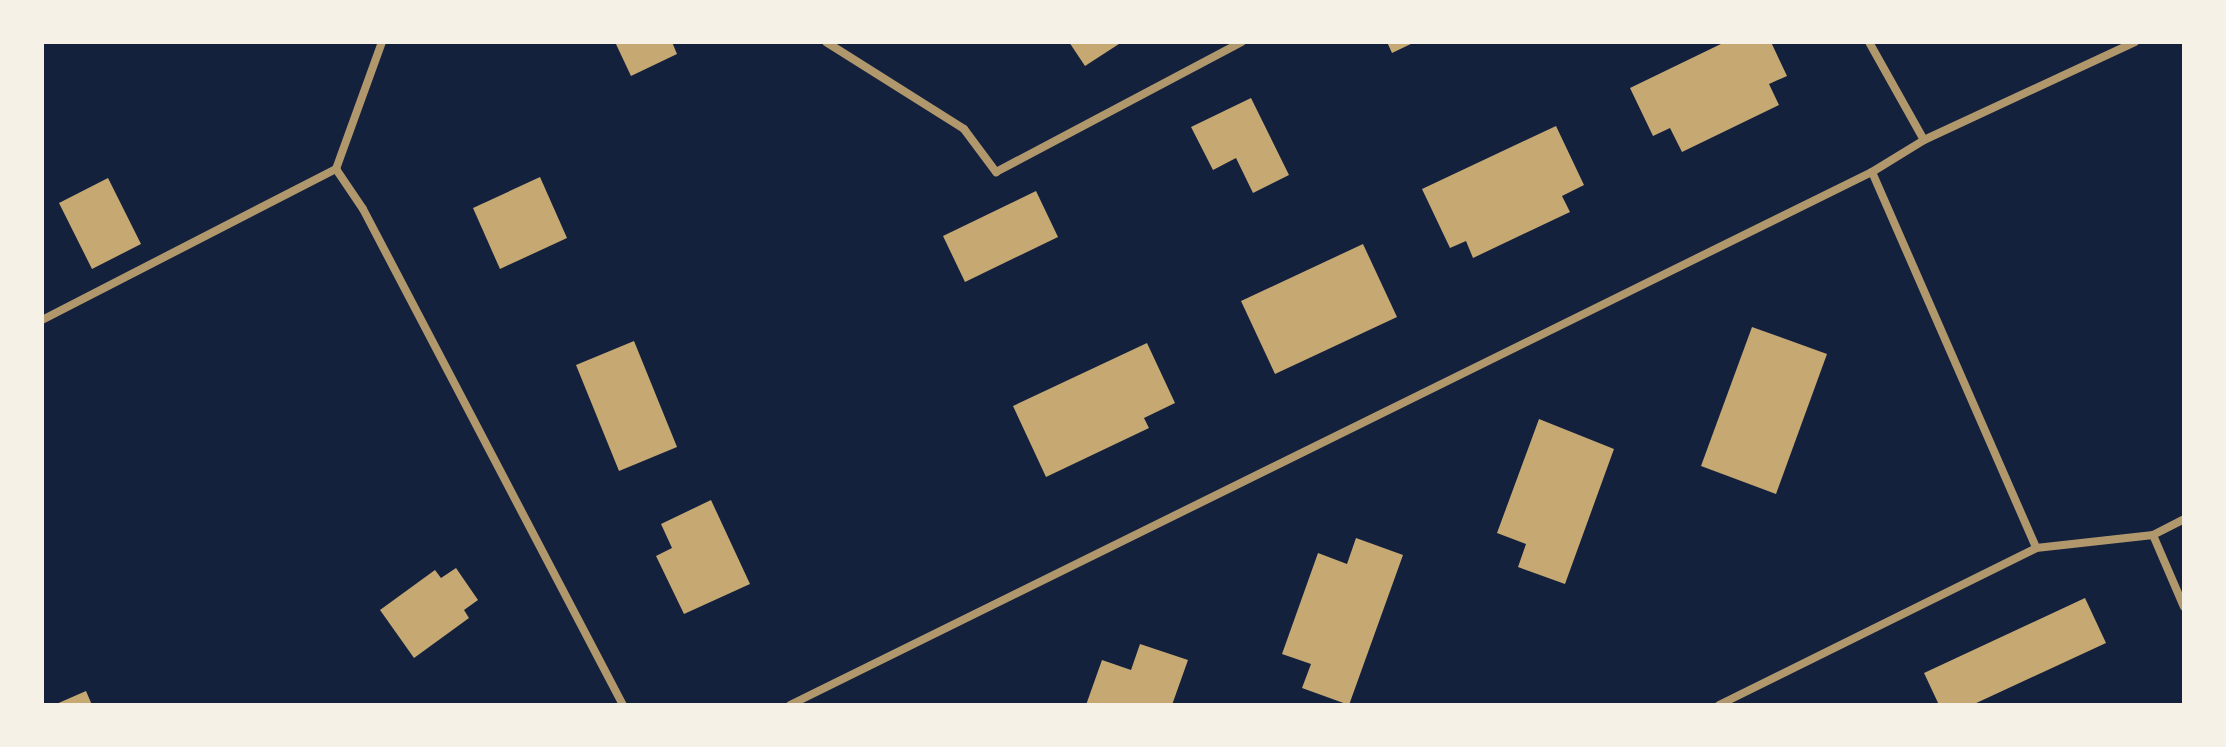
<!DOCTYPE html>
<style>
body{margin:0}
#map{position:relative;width:2226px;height:747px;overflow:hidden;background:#14213d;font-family:"Exo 2",sans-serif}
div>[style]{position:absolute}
.building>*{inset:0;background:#c6a872}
.minor>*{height:8px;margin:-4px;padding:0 4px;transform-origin:4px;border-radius:4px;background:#b1986c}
span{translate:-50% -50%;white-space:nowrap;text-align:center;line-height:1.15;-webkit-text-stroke:6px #f6f1e7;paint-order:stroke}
.frame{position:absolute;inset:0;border:44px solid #f6f1e7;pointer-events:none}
</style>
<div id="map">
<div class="building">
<div style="clip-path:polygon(615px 42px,672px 42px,677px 54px,631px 76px)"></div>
<div style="clip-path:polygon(1069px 42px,1122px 42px,1085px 66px)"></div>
<div style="clip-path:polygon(1387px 42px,1415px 42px,1392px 53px)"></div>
<div style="clip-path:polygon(1725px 42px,1771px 42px,1787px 76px,1769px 84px,1779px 105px,1682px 152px,1670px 128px,1653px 136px,1630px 88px)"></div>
<div style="clip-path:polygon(1251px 98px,1289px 175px,1253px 193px,1236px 158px,1213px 170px,1191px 127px)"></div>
<div style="clip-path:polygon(1556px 126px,1584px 185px,1562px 196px,1570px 212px,1473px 258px,1466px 241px,1450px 248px,1422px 189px)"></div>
<div style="clip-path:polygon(540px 177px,567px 238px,500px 269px,473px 208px)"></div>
<div style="clip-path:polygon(108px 178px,141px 244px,92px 269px,59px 203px)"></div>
<div style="clip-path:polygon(1036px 191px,1058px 237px,965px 282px,943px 236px)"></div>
<div style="clip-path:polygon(1363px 244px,1397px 317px,1275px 374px,1241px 301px)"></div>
<div style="clip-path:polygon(1752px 327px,1827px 354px,1776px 494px,1701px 466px)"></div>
<div style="clip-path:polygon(634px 341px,677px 447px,619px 471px,576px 365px)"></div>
<div style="clip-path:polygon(1147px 343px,1175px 403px,1144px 418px,1149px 428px,1046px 477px,1013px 406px)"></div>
<div style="clip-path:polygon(1539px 419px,1614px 449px,1565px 584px,1518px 567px,1526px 544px,1497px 533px)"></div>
<div style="clip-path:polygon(711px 500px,750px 584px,684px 614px,656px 556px,672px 548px,661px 524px)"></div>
<div style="clip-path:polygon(1356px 538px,1403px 555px,1349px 705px,1302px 688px,1311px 664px,1282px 654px,1318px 553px,1347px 564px)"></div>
<div style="clip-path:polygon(456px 568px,478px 600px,464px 610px,469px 618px,414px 658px,380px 610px,435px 570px,441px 578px)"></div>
<div style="clip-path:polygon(2085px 598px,2106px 643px,1972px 705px,1939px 705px,1924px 673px)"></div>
<div style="clip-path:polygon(1140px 644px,1188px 660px,1172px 705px,1086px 705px,1102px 660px,1131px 670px)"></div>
<div style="clip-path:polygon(86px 691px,92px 705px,54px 705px)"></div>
</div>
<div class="minor">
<div style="left:826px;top:42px;width:163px;rotate:32.2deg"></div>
<div style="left:964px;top:129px;width:54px;rotate:53.3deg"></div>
<div style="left:996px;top:172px;width:278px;rotate:-27.9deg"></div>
<div style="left:1869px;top:42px;width:112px;rotate:60.7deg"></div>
<div style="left:336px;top:169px;width:48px;rotate:56deg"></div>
<div style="left:363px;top:209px;width:560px;rotate:62.34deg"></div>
<div style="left:1872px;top:172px;width:410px;rotate:66.4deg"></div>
<div style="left:42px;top:320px;width:331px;rotate:-27.2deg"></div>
<div style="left:336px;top:169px;width:135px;rotate:-70.1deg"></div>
<div style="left:2153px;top:535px;width:78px;rotate:66.7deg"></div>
<div style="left:790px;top:705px;width:1206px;rotate:-26.23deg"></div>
<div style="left:1872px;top:172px;width:61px;rotate:-31.6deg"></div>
<div style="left:1924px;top:140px;width:233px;rotate:-24.9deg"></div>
<div style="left:1719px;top:705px;width:354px;rotate:-26.3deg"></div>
<div style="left:2036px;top:548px;width:118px;rotate:-6.3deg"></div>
<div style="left:2153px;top:535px;width:35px;rotate:-27deg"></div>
</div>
<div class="frame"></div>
</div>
